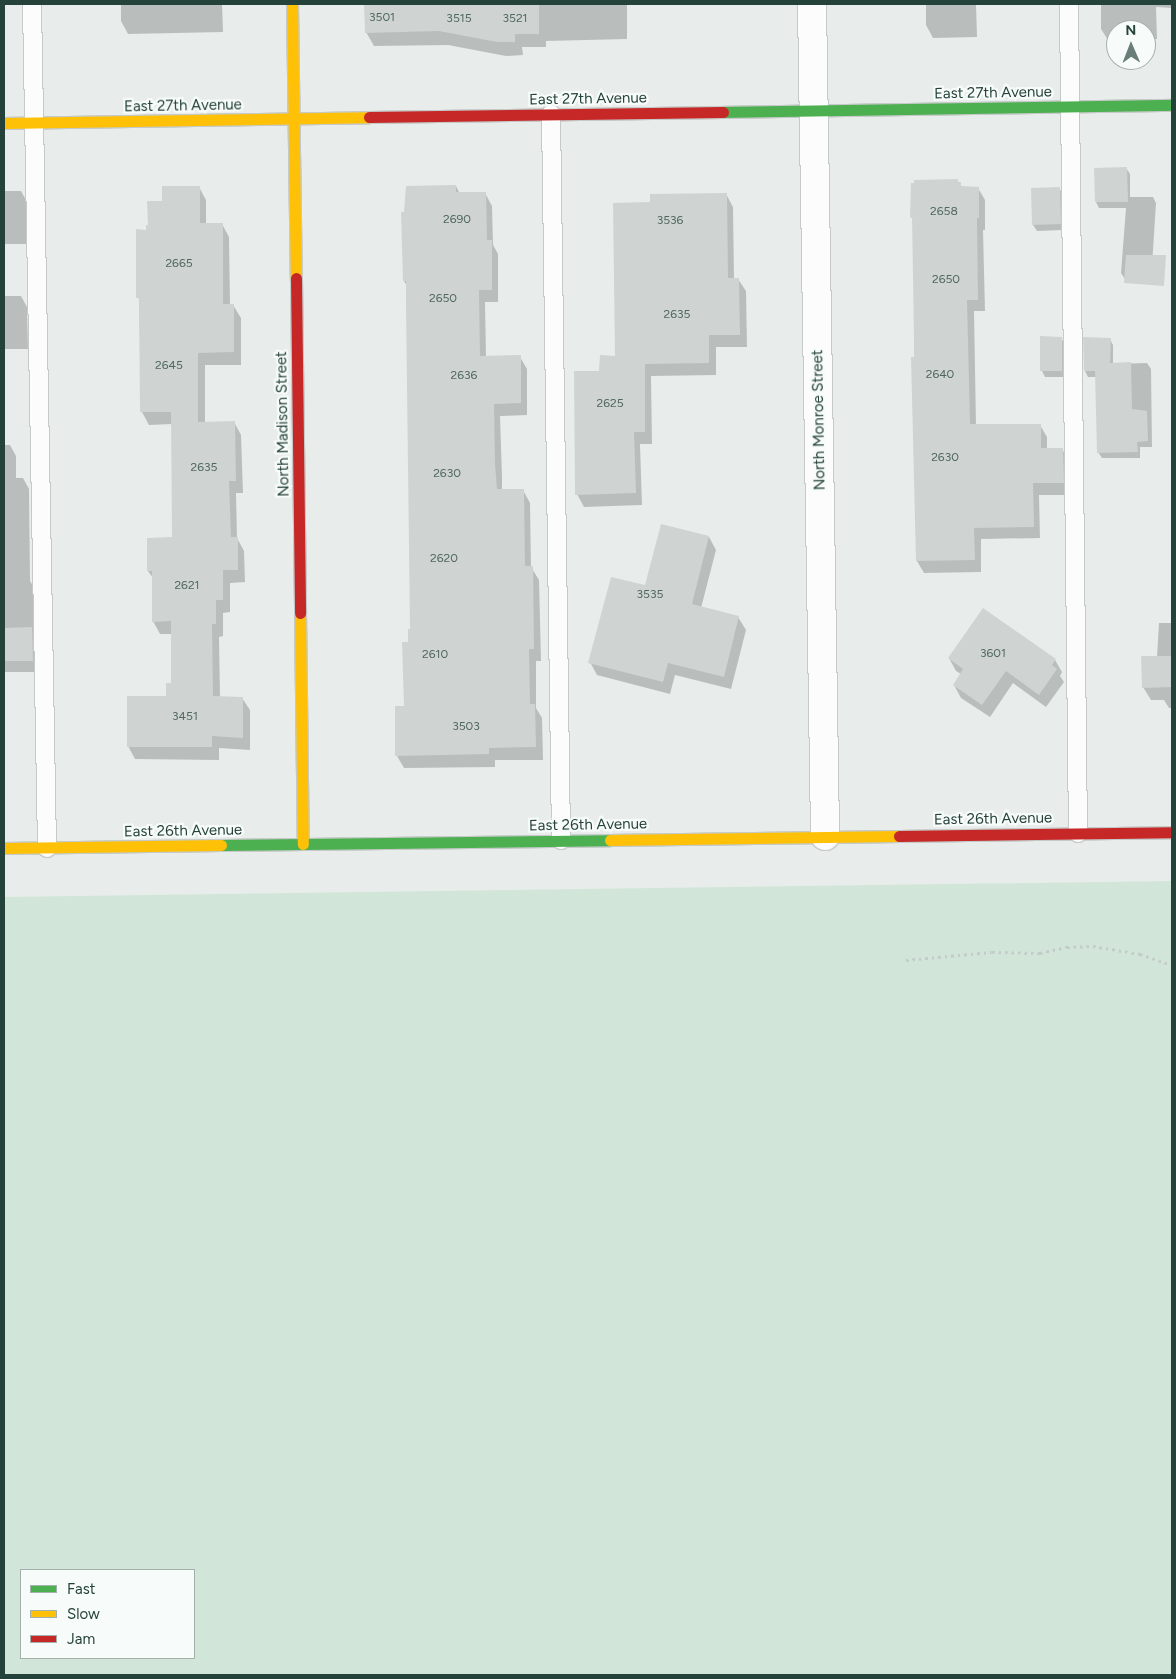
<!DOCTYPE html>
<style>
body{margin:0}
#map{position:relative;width:1176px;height:1679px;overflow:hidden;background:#e8edeb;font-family:Figtree,sans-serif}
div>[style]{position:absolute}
.green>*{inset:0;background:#d1e6d8}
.shadow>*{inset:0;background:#0003}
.building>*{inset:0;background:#cfd4d2}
.path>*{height:3px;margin-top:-1.5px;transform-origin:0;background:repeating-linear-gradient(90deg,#c3ccca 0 2.5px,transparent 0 6.5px)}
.roads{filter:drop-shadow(1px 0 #c5cac8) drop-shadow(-1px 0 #c5cac8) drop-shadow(0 1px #c5cac8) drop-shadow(0 -1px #c5cac8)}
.lane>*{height:18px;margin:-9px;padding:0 9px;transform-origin:9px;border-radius:9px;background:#fcfcfc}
.street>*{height:28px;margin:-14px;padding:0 14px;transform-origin:14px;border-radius:14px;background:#fcfcfc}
.fast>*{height:11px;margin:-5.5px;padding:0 5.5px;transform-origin:5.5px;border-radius:5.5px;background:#4caf50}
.slow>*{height:11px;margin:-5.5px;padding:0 5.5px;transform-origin:5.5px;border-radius:5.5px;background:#ffc107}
.jam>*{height:11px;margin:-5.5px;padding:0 5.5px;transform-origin:5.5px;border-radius:5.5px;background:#c62828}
span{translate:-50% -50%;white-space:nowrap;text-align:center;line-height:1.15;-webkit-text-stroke:4.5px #f7fbf9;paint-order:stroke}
.number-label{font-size:12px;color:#506761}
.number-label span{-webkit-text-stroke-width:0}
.street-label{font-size:15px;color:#24423a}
.frame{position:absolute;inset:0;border:5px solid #24423a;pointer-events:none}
.legend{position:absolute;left:20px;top:1569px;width:175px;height:90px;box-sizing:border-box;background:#f7fbf9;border:1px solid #a3b1ad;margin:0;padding:6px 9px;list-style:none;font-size:15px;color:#24423a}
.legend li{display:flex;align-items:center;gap:10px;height:25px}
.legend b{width:25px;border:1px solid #a3b1ad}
.north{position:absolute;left:1106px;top:20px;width:50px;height:50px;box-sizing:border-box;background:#f7fbf9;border:1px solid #a3b1ad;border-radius:50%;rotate:359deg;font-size:14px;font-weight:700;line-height:20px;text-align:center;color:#24423a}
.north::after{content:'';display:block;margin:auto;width:18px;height:22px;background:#697e78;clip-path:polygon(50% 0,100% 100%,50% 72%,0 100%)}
</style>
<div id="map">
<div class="green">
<div style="clip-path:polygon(evenodd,1172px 881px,1172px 1675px,4px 1675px,4px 897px,1172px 881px,21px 1570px,194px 1570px,194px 1658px,21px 1658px,21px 1570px)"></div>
</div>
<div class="shadow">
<div style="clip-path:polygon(121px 4px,222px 4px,223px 32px,128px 34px,121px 21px)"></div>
<div style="clip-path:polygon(365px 4px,627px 4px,627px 39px,546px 41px,546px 47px,522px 47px,523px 55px,506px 56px,448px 45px,374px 46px,366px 32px)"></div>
<div style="clip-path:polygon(926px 4px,976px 4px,977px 37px,933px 38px,926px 25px)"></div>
<div style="clip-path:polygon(1101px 4px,1172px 4px,1172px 8px,1156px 7px,1157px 39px,1146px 40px,1146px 30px,1116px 30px,1116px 40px,1108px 40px,1101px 29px)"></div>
<div style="clip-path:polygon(1126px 168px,1130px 174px,1130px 197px,1153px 197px,1156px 203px,1151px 282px,1125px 279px,1121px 273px,1126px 208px,1099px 208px,1096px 202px,1095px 169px)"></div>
<div style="clip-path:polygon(957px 180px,963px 188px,978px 188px,985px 200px,985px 230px,983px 230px,985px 311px,974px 311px,976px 425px,1040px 425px,1047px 437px,1047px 449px,1062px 449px,1069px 461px,1070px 495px,1039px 495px,1040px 538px,981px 539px,981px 572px,924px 573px,917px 561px,914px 221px,911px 217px)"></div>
<div style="clip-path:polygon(456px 186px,460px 194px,485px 193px,492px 206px,493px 245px,498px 254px,498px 302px,485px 302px,486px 357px,520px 357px,527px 369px,527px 415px,500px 416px,502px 477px,502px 490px,523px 490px,530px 503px,531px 567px,539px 580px,541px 661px,536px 661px,536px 708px,542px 718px,543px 760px,495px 760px,495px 767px,404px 768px,397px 756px,405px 707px,412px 631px,407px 286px,404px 281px)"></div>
<div style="clip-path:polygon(199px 187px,206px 200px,206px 224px,222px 224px,229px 237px,230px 305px,233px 305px,241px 318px,241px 365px,205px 365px,205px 423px,234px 422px,241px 435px,243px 493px,236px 493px,237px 538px,244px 551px,245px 582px,230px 583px,230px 612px,223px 613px,223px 636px,219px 637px,220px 697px,242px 698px,250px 710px,250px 750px,219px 748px,219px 760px,135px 759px,128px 746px,167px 697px,173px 684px,172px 634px,160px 634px,153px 621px,153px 578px,148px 571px,173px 539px,172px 424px,149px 425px,142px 412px,137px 231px,147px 231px,163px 202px)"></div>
<div style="clip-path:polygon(1059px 188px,1063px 194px,1063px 230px,1037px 231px,1033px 225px)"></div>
<div style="clip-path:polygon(4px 191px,21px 191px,27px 202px,28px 244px,4px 244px)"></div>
<div style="clip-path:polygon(726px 194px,733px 207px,734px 279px,738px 279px,746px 291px,747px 347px,716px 347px,716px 375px,651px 376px,652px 444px,640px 444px,642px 505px,584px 507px,577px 494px,600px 372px,616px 357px,652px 203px)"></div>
<div style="clip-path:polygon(4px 296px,21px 296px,27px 307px,28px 349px,4px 349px)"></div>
<div style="clip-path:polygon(1061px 338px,1065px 344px,1065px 377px,1045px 377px,1042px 371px)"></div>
<div style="clip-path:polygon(1110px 339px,1113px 345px,1113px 364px,1147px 363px,1151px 369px,1152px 447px,1140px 447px,1140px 458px,1102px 458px,1098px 452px,1096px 377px,1088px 377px,1085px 371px)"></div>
<div style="clip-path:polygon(4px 445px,10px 445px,16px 456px,16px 478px,23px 478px,29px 489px,30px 581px,37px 592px,39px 672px,4px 672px)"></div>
<div style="clip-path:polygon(709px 537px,716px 550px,701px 608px,738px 617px,746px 630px,731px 689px,675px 675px,670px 694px,597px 675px,590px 662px,646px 587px)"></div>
<div style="clip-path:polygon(1159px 623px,1172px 623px,1172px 708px,1169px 708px,1164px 700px,1151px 700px,1143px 687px,1157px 657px)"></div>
<div style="clip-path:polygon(949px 658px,1055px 660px,1062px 672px,1060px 676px,1064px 682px,1046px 707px,1013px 683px,990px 717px,961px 698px,954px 685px,961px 674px,956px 671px)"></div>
</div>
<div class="building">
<div style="clip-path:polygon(364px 4px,539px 4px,539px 34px,515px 34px,515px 42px,497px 42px,439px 31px,365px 33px)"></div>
<div style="clip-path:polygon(1127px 167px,1128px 202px,1095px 202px,1094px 168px)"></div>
<div style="clip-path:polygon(958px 179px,958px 182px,961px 182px,961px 186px,979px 187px,979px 218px,977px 218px,978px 300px,967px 300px,970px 424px,1041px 424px,1041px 448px,1063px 448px,1064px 483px,1033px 483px,1034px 527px,974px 528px,975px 560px,916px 561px,911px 357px,914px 357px,914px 337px,912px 217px,910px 217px,911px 183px,914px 183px,914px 180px)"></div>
<div style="clip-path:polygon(456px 185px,456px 192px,486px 192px,487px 240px,492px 240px,492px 290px,479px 290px,480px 356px,521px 355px,521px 403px,494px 404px,495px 464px,497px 489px,524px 489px,525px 566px,533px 566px,534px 649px,529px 649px,530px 704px,535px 704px,536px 747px,489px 748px,489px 754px,395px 756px,395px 706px,404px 706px,402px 642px,408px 642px,408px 629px,410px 629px,406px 305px,406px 281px,403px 281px,401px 212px,404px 212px,406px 186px)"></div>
<div style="clip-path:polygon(162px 186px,200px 186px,200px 223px,223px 223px,223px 304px,234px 304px,234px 352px,198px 353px,198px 422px,235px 421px,236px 481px,229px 481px,231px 537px,238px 537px,238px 570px,223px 570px,223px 600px,216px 600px,216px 624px,212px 624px,213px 696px,243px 697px,243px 738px,212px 736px,212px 747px,127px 747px,127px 696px,166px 696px,166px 683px,171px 683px,171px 621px,152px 622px,152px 571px,147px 571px,147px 538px,172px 537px,171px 412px,140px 412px,139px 298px,136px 298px,136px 229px,146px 230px,146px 225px,148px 225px,147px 201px,162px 201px)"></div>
<div style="clip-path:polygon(1060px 187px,1061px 224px,1032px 225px,1031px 188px)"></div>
<div style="clip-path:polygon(727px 193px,728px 278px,739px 278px,740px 335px,709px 335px,709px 363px,645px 364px,645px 432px,634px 432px,636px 493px,575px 495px,574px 371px,599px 371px,600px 355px,615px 356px,613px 203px,650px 202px,650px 194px)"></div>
<div style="clip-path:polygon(1126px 255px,1166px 255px,1164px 286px,1124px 283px)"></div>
<div style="clip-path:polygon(1040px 336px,1062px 337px,1062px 371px,1040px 371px)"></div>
<div style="clip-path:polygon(1083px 337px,1111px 338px,1110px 363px,1131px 362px,1132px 409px,1147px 411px,1148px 441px,1137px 442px,1138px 452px,1097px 453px,1095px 371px,1084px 371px)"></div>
<div style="clip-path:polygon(661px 524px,709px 536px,692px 604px,739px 616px,724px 677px,668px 663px,663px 682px,588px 663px,611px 577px,645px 585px)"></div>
<div style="clip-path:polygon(983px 608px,1056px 659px,1052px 665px,1057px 669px,1039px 695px,1006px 671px,982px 705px,953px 685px,963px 669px,948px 658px)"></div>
<div style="clip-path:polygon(32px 627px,33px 661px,4px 661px,4px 628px)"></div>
<div style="clip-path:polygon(1141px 656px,1172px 656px,1172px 687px,1142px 688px)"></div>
</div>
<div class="path">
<div style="left:906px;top:960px;width:86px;rotate:-5.3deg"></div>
<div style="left:992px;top:952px;width:48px;rotate:1.2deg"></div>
<div style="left:1040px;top:953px;width:28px;rotate:-13deg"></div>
<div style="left:1067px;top:947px;width:26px;rotate:-2deg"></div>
<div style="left:1093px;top:946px;width:48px;rotate:9.7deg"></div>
<div style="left:1140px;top:954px;width:34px;rotate:19deg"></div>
</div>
<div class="roads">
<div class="lane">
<div style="left:32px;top:4px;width:844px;rotate:88.98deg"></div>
<div style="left:1069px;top:4px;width:829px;rotate:89.38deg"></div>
<div style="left:551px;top:114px;width:726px;rotate:89.21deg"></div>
</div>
<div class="street">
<div style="left:812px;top:4px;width:832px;rotate:89.1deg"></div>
</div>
<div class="fast">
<div style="left:723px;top:112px;width:449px;rotate:-0.9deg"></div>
<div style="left:221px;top:845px;width:389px;rotate:-0.7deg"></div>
</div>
<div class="slow">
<div style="left:292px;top:4px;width:274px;rotate:89.2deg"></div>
<div style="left:4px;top:123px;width:365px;rotate:-0.9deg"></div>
<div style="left:300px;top:613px;width:231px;rotate:89.3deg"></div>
<div style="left:610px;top:840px;width:289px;rotate:-0.8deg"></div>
<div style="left:4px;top:848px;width:217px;rotate:-0.8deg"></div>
</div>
<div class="jam">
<div style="left:369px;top:117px;width:354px;rotate:-0.8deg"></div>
<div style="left:296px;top:278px;width:335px;rotate:89.3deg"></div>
<div style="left:899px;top:836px;width:273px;rotate:-0.8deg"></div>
</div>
</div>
<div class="number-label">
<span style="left:382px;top:18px">3501</span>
<span style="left:459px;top:19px">3515</span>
<span style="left:515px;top:19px">3521</span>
<span style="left:944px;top:212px">2658</span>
<span style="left:457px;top:220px">2690</span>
<span style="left:670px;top:221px">3536</span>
<span style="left:179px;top:264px">2665</span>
<span style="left:946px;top:280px">2650</span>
<span style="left:443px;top:299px">2650</span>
<span style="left:677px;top:315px">2635</span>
<span style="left:169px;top:366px">2645</span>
<span style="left:940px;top:375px">2640</span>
<span style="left:464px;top:376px">2636</span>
<span style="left:610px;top:404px">2625</span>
<span style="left:945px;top:458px">2630</span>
<span style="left:204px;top:468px">2635</span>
<span style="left:447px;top:474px">2630</span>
<span style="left:444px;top:559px">2620</span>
<span style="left:187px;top:586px">2621</span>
<span style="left:650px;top:595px">3535</span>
<span style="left:993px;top:654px">3601</span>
<span style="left:435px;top:655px">2610</span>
<span style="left:185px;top:717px">3451</span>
<span style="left:466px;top:727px">3503</span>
</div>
<div class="street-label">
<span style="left:993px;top:93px;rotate:-1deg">East 27th Avenue</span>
<span style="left:588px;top:99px;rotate:-1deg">East 27th Avenue</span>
<span style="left:183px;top:106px;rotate:-1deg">East 27th Avenue</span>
<span style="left:819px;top:420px;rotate:-91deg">North Monroe Street</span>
<span style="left:283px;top:424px;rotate:-91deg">North Madison Street</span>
<span style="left:993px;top:819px;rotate:-1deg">East 26th Avenue</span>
<span style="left:588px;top:825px;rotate:-1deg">East 26th Avenue</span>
<span style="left:183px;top:831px;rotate:-1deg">East 26th Avenue</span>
</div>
<div class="frame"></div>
<ul class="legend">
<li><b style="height:6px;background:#4caf50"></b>Fast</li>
<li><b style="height:6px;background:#ffc107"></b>Slow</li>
<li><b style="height:6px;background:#c62828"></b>Jam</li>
</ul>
<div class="north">N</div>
</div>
